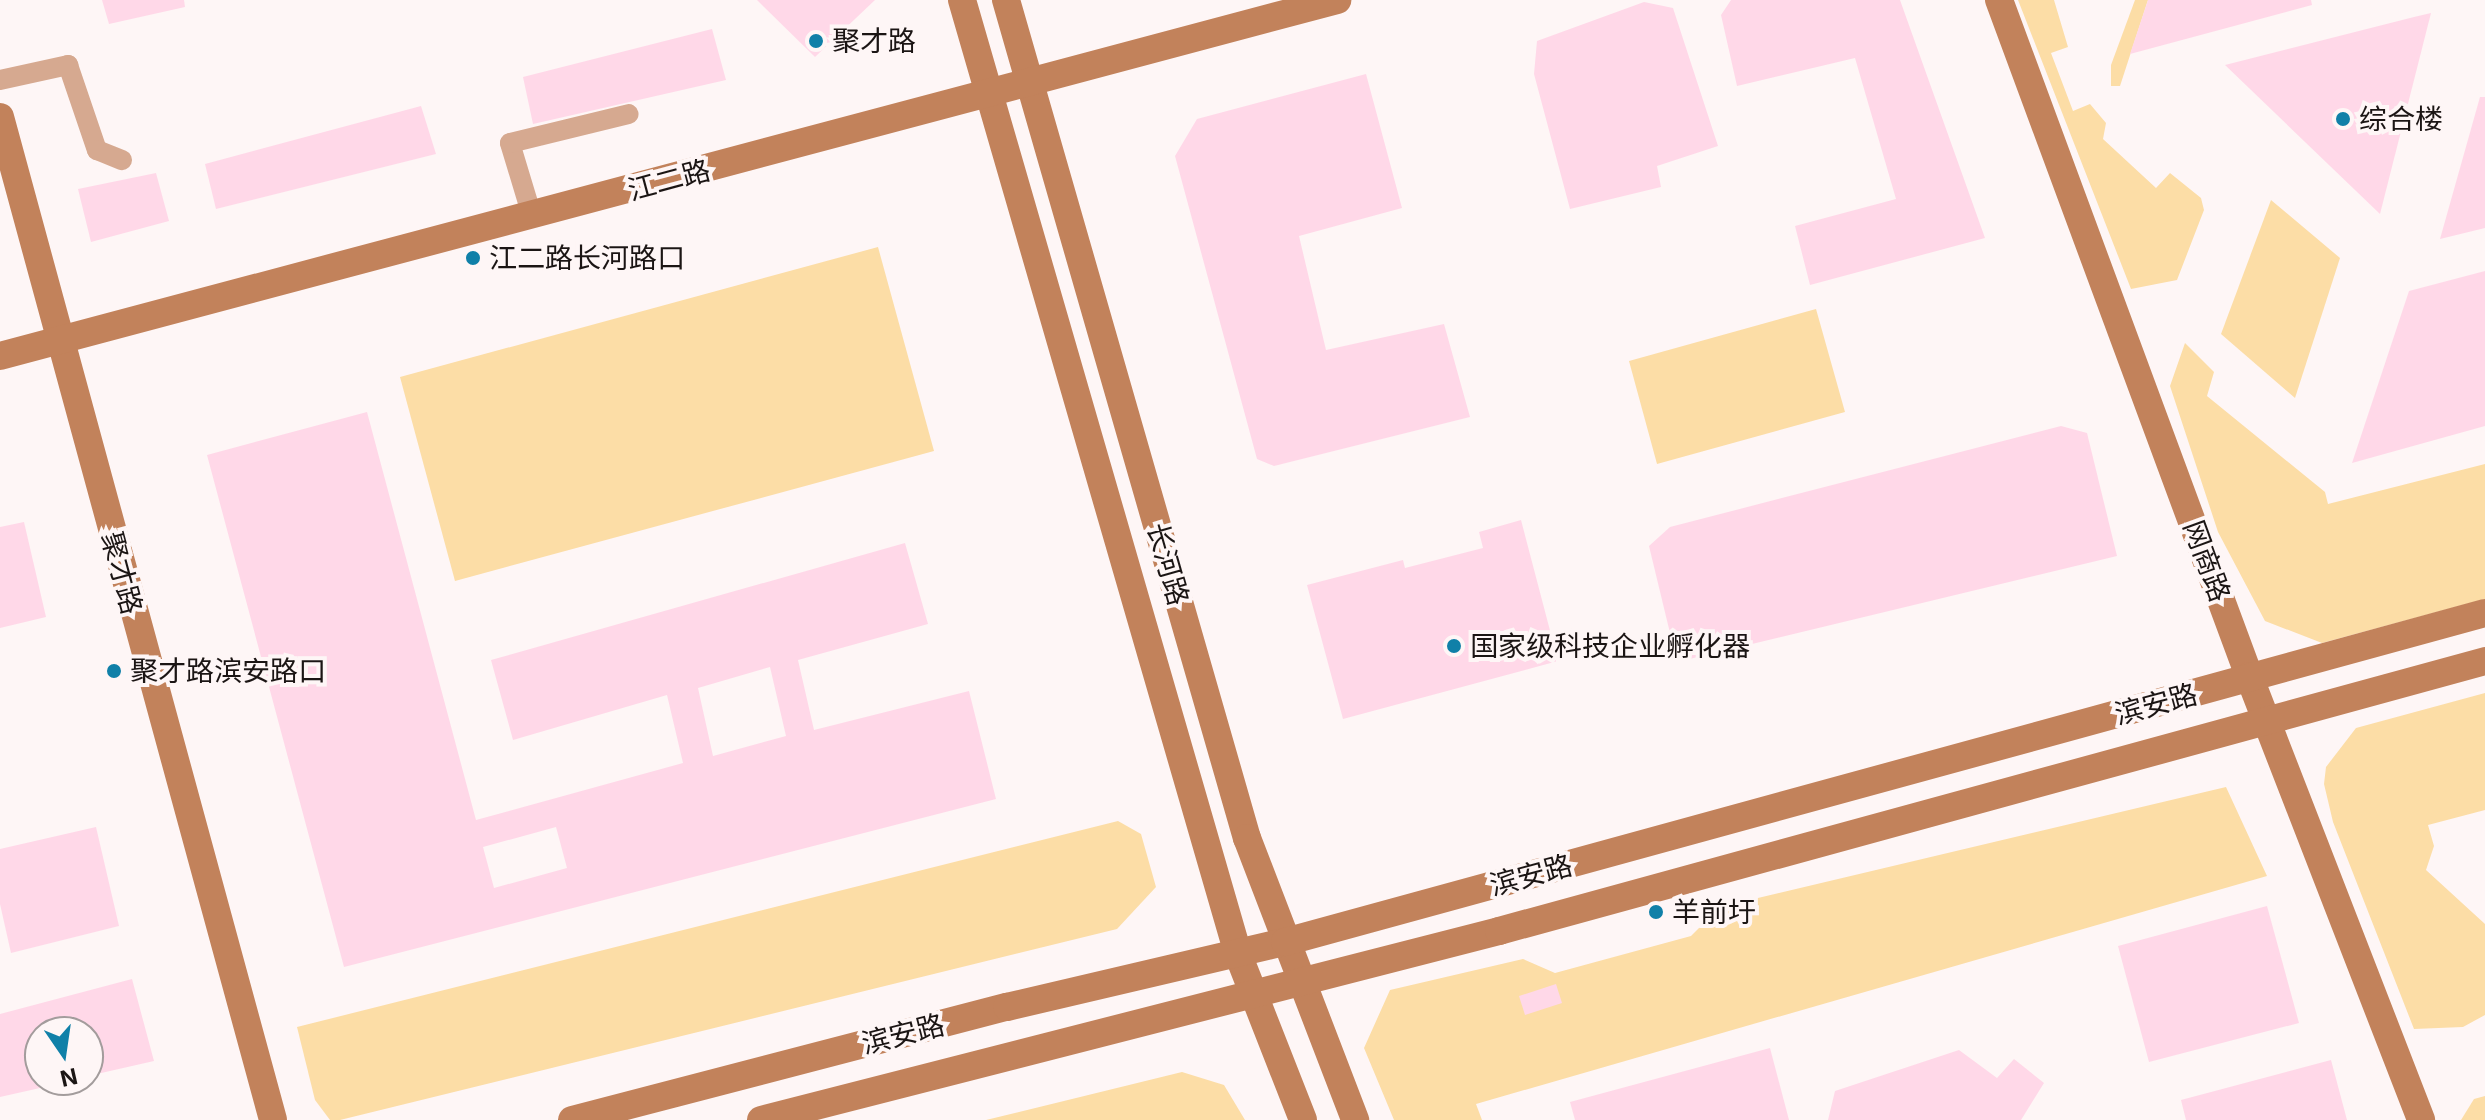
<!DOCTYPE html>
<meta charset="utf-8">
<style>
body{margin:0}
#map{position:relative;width:2485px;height:1120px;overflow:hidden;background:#fef6f6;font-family:Inter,"Noto Sans SC",sans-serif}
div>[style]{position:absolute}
.green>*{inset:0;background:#fcdda6}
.building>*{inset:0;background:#ffd8e8}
.street>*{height:20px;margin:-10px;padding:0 10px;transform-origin:10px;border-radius:10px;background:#d6a990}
.secondary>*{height:28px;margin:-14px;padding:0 14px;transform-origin:14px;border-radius:14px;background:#c2825b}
.dots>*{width:22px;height:22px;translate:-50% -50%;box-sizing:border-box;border:4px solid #fef6f6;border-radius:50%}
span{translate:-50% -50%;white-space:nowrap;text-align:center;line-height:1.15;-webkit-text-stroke:8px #fef6f6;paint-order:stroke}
.poi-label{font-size:28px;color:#1b1514}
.left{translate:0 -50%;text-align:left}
.street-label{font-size:28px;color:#1b1514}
.north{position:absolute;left:24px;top:1016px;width:80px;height:80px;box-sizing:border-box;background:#fef6f6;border:2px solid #a39c9c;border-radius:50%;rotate:167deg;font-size:22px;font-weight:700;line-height:32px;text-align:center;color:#1b1514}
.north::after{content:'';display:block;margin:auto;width:28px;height:36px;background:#1080a8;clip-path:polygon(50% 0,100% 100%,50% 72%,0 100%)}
</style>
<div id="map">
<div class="green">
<div style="clip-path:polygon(2018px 0,2054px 0,2068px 47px,2051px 53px,2073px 111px,2090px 104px,2106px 123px,2103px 139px,2156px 188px,2170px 173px,2201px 198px,2204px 210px,2177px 280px,2131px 289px)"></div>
<div style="clip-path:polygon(2135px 0,2148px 0,2120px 86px,2111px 86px,2111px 65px)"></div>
<div style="clip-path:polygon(2271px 200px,2340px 258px,2295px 398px,2221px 334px)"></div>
<div style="clip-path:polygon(878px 247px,934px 451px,455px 581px,400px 377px)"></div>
<div style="clip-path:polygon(1816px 309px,1845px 412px,1657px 464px,1629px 361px)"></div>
<div style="clip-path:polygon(2185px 343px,2214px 372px,2207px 396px,2325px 492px,2328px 504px,2485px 464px,2485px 599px,2322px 643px,2265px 621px,2218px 532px,2170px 386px)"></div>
<div style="clip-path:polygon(2485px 693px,2485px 810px,2428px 825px,2434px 846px,2426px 870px,2485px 924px,2485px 1015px,2463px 1027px,2414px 1029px,2333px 822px,2324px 784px,2326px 767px,2356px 728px)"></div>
<div style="clip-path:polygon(2226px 787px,2267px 876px,1476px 1104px,1482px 1120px,1394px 1120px,1364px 1048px,1390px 990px,1523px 959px,1555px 973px,1691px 936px,1720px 907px)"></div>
<div style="clip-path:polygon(1118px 821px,1141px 834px,1156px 887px,1117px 929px,340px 1120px,330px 1120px,315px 1100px,297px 1027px)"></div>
<div style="clip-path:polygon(1182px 1072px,1224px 1085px,1245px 1120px,986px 1120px)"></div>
<div style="clip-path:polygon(2485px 1096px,2485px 1120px,2461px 1120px,2474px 1099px)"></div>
</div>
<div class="building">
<div style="clip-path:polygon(102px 0,184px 0,185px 7px,109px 24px)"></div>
<div style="clip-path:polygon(757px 0,875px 0,815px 57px)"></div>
<div style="clip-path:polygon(1731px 0,1900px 0,1985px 238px,1810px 285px,1795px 226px,1896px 199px,1855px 58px,1737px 86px,1721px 15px)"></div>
<div style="clip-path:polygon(2148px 0,2311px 0,2312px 5px,2130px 54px)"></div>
<div style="clip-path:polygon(1644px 2px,1673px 8px,1718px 146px,1657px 166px,1661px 187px,1570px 209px,1534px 74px,1537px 41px)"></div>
<div style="clip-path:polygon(2431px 13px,2380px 214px,2225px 65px,2414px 17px)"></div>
<div style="clip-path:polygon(712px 29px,726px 80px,533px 124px,523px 77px)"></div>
<div style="clip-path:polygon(1366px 74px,1402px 208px,1299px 236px,1326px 350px,1444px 324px,1470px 417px,1274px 466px,1257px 459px,1175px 156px,1197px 119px)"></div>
<div style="clip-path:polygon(2480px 97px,2485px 97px,2485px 228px,2440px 239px)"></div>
<div style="clip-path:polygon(421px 106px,436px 154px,216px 209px,205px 164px)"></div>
<div style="clip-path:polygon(156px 173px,169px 221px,91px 242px,78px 189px)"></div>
<div style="clip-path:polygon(2485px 271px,2485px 426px,2352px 463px,2409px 291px)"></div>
<div style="clip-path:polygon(evenodd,367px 412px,476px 820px,683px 763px,667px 695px,513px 740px,491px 660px,905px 543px,928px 624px,798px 660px,814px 730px,969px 691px,996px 799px,344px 967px,207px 455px,367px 412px,770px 667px,786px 736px,713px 756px,698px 688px,770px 667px,367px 412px,556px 827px,567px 868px,494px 888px,483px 847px,556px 827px)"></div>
<div style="clip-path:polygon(2061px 426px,2087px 433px,2117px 556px,1677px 662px,1649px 546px,1670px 527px)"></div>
<div style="clip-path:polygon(1521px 520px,1558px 661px,1343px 719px,1307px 585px,1403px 560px,1405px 568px,1483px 548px,1479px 532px)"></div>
<div style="clip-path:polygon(24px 522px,46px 617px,0 628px,0 527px)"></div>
<div style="clip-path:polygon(96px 827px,119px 926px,11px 953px,0 904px,0 849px)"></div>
<div style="clip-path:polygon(2267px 906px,2299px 1023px,2149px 1062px,2118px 946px)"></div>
<div style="clip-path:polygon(132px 979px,154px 1061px,88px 1076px,88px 1032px,40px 1032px,40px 1088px,0 1097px,0 1014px)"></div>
<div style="clip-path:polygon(1556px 984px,1562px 1003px,1525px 1015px,1519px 996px)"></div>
<div style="clip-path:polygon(1770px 1048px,1789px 1120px,1575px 1120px,1570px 1102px)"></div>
<div style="clip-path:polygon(1959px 1050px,1997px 1078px,2014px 1059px,2044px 1083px,2021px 1120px,1828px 1120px,1835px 1091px)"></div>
<div style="clip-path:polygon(2331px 1060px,2347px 1120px,2186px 1120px,2181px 1100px)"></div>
</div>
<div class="street">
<div style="left:0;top:80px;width:70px;rotate:-12.4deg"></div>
<div style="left:68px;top:65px;width:90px;rotate:71.2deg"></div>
<div style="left:97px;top:150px;width:27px;rotate:22deg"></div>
<div style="left:532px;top:216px;width:76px;rotate:-106.8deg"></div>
<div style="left:510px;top:143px;width:122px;rotate:-13.7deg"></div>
</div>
<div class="secondary">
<div style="left:962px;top:0;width:993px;rotate:73.86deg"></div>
<div style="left:1238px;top:954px;width:178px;rotate:68.6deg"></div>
<div style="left:1006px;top:0;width:872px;rotate:73.96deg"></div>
<div style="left:1247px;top:838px;width:302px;rotate:69deg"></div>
<div style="left:1999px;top:0;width:721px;rotate:69.7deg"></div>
<div style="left:2249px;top:676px;width:476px;rotate:68.8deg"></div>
<div style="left:0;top:117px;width:1039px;rotate:74.77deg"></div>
<div style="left:0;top:356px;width:1384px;rotate:-14.91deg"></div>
<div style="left:572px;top:1120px;width:449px;rotate:-14.6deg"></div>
<div style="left:1007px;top:1007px;width:285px;rotate:-13.2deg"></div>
<div style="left:1285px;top:942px;width:1244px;rotate:-15.33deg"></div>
<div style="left:761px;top:1120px;width:762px;rotate:-14.36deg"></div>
<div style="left:1499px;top:931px;width:1022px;rotate:-15.31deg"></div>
</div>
<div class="dots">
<div style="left:816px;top:41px;background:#1080a8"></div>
<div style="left:2343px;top:119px;background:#1080a8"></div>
<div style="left:473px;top:258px;background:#1080a8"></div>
<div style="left:1454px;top:646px;background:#1080a8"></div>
<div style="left:114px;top:671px;background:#1080a8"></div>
<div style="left:1656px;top:912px;background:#1080a8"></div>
</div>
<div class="poi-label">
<span class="left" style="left:832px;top:41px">聚才路</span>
<span class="left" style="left:2359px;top:119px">综合楼</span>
<span class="left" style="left:489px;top:258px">江二路长河路口</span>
<span class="left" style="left:1470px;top:646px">国家级科技企业孵化器</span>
<span class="left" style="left:130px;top:671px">聚才路滨安路口</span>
<span class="left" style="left:1672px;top:912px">羊前圩</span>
</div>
<div class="street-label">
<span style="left:669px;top:180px;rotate:-15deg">江二路</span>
<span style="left:2207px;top:561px;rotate:70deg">网商路</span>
<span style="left:1168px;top:564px;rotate:74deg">长河路</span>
<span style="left:122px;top:573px;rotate:75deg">聚才路</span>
<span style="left:2156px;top:704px;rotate:-15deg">滨安路</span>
<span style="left:1531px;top:875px;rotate:-15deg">滨安路</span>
<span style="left:903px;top:1034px;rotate:-14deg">滨安路</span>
</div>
<div class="north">N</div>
</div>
